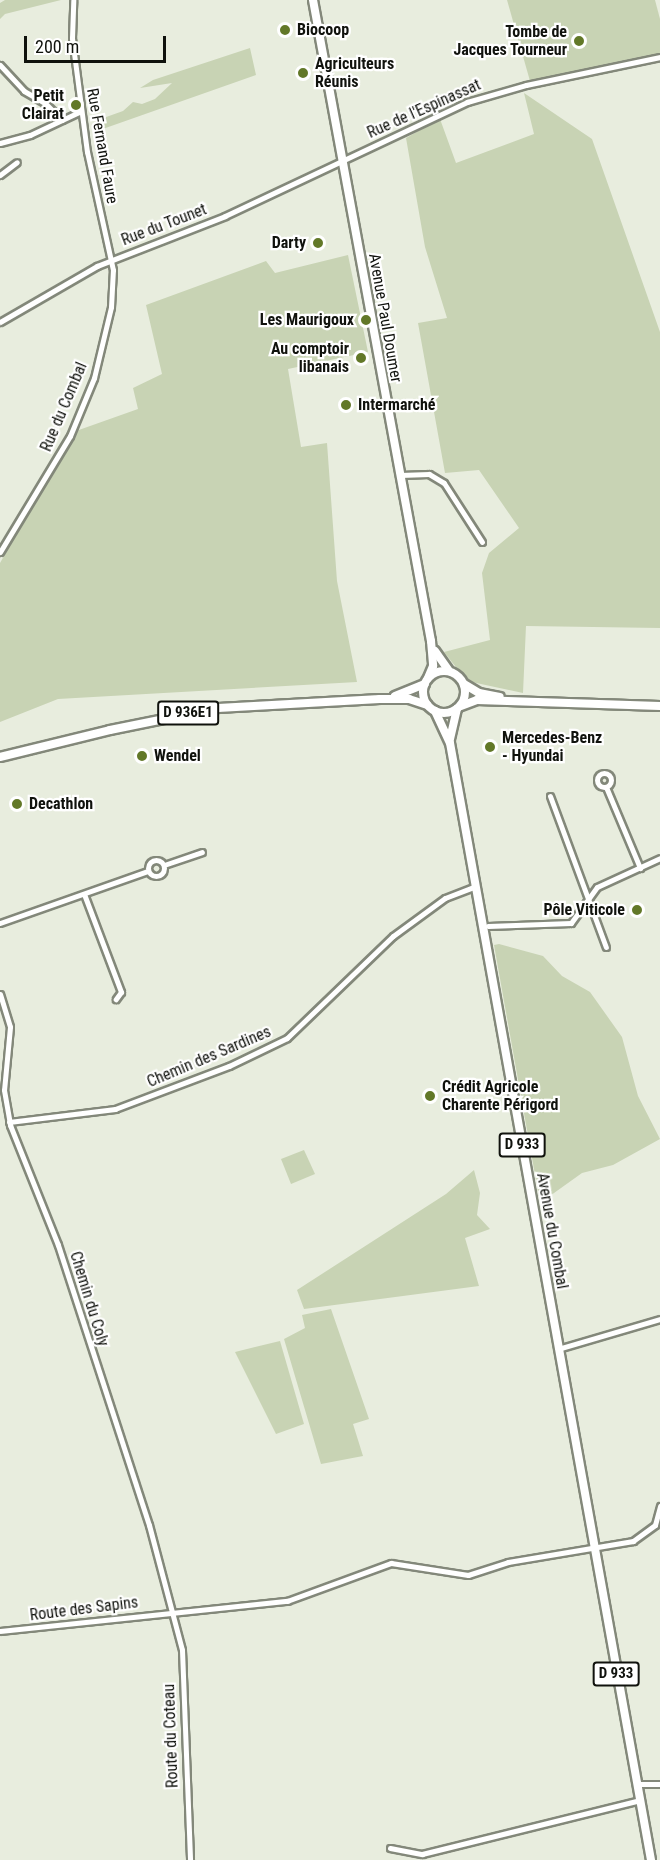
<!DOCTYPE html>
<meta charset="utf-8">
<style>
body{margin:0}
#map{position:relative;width:660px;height:1860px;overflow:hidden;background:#e8edde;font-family:"Roboto Condensed",sans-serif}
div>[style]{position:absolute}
.green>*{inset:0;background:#c8d3b4}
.roads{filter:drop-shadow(2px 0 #83887a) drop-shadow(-2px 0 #83887a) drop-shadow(0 2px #83887a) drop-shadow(0 -2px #83887a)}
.minor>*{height:5px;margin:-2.5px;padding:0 2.5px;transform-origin:2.5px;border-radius:2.5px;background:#fff}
.minor>.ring{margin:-2.5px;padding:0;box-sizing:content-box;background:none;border:5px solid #fff;border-radius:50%}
.secondary>*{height:8px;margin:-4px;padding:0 4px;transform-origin:4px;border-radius:4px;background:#fff}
.primary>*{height:8px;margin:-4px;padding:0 4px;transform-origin:4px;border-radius:4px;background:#fff}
.primary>.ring{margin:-4px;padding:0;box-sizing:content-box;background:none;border:8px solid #fff;border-radius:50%}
.dots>*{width:16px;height:16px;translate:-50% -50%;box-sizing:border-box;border:3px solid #fff;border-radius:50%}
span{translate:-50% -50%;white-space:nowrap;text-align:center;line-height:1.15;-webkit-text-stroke:4.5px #fff;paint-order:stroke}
.shield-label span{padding:2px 4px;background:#fff;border:2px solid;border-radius:4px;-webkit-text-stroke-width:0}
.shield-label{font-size:15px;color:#10120d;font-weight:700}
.poi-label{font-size:16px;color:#10120d;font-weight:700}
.left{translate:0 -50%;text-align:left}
.right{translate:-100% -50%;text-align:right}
.street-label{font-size:16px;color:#10120d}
.scale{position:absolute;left:24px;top:36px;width:142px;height:27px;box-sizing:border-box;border:3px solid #10120d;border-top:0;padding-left:8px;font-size:18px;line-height:21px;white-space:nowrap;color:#10120d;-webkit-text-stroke:4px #fff;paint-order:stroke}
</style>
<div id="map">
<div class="green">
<div style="clip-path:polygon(5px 0,61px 0,5px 14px,0 19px,0 3px)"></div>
<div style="clip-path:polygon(507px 0,655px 0,660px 19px,660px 54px,530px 81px)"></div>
<div style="clip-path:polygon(250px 48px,256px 75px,97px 131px,95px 121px,123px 111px,133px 102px,142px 104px,155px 99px,172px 83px,140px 88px,153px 80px)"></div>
<div style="clip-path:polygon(524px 93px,592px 139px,660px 332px,660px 628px,526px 626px,523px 693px,467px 681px,444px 652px,490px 640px,482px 573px,489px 553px,519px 528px,479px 470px,445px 473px,418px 323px,447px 318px,425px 247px,406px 138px,440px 119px,456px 163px,534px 134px)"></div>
<div style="clip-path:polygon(348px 255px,368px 352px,288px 369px,301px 447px,327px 443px,337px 581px,357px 682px,58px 699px,0 722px,0 563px,76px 431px,138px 409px,133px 388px,162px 374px,146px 305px,266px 261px,275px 273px)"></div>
<div style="clip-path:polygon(499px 944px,543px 956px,562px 976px,590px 992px,622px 1037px,638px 1096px,660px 1139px,613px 1165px,582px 1173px,547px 1198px,539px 1197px,494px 945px)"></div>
<div style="clip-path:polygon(304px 1150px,315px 1174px,291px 1184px,281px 1159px)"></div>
<div style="clip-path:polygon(474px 1170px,480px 1193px,477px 1215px,490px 1229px,465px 1238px,479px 1286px,304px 1309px,297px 1290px,446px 1194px)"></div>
<div style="clip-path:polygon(331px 1309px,369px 1419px,353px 1424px,363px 1456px,321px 1464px,284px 1339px,305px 1328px,302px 1315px)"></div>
<div style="clip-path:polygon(280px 1341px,304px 1424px,276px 1434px,235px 1352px)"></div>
</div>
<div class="roads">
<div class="minor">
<div style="left:0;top:65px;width:35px;rotate:47deg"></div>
<div style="left:24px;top:91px;width:24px;rotate:30deg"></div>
<div style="left:45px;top:103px;width:24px;rotate:45deg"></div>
<div style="left:0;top:143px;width:31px;rotate:-15deg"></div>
<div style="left:30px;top:135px;width:56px;rotate:-25.2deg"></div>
<div style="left:0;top:175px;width:21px;rotate:-37deg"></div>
<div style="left:0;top:322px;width:112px;rotate:-30deg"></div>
<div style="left:97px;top:266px;width:137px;rotate:-21.3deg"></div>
<div style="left:225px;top:216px;width:268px;rotate:-25.2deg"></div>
<div style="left:467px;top:102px;width:61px;rotate:-16.1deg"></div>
<div style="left:526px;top:85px;width:137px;rotate:-11.8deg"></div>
<div style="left:400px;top:475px;width:29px;rotate:-2deg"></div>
<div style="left:429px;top:474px;width:17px;rotate:31deg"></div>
<div style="left:444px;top:483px;width:70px;rotate:57.2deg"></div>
<div style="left:0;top:552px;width:135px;rotate:-58.9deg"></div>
<div style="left:70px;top:436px;width:63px;rotate:-67.5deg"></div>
<div style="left:94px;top:378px;width:73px;rotate:-76.5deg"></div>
<div style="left:111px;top:307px;width:37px;rotate:-87deg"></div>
<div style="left:113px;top:270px;width:121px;rotate:-102.4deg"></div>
<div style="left:87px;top:152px;width:115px;rotate:-97.5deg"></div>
<div style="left:72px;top:38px;width:38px;rotate:-88deg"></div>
<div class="ring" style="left:597px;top:773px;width:9px;height:9px"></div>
<div style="left:606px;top:787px;width:88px;rotate:67.2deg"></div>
<div style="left:550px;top:796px;width:161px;rotate:69.7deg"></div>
<div class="ring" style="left:148px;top:860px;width:11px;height:11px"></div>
<div style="left:164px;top:865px;width:40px;rotate:-18.9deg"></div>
<div style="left:84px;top:894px;width:105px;rotate:69.3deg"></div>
<div style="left:121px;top:992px;width:9px;rotate:126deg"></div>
<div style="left:0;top:923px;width:157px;rotate:-19.4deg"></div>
<div style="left:488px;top:926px;width:83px;rotate:-2.1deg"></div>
<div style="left:571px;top:923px;width:44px;rotate:-54.2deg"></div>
<div style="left:597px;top:887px;width:69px;rotate:-24.7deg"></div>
<div style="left:0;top:994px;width:34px;rotate:73deg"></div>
<div style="left:10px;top:1027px;width:63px;rotate:95.4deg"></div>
<div style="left:4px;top:1090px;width:36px;rotate:80deg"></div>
<div style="left:10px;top:1125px;width:129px;rotate:68.2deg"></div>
<div style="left:58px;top:1245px;width:294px;rotate:72deg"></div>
<div style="left:149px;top:1525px;width:129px;rotate:75.2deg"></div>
<div style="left:182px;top:1650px;width:210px;rotate:87.8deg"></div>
<div style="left:9px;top:1122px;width:107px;rotate:-7deg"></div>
<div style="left:115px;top:1109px;width:122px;rotate:-20.7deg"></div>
<div style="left:229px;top:1066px;width:64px;rotate:-25.8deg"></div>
<div style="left:287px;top:1038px;width:147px;rotate:-43.9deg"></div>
<div style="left:393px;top:936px;width:64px;rotate:-36.2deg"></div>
<div style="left:445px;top:898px;width:31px;rotate:-21deg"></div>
<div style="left:558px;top:1349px;width:106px;rotate:-16.4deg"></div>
<div style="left:0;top:1631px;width:289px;rotate:-6deg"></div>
<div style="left:287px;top:1601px;width:111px;rotate:-20.1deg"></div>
<div style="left:391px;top:1563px;width:78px;rotate:8.9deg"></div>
<div style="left:468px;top:1575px;width:42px;rotate:-18deg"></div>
<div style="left:508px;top:1562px;width:127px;rotate:-9.5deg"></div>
<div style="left:633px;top:1541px;width:27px;rotate:-36deg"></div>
<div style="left:655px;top:1525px;width:20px;rotate:-75deg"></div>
<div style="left:637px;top:1784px;width:23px"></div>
<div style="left:390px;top:1848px;width:33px;rotate:11deg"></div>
<div style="left:422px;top:1854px;width:225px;rotate:-13.9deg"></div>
</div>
<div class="secondary">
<div style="left:313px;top:0;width:652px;rotate:79.57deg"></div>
<div style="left:431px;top:641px;width:25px;rotate:85deg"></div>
<div style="left:433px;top:666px;width:13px;rotate:113deg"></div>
<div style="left:435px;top:651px;width:24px;rotate:55deg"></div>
</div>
<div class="primary">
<div class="ring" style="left:423px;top:671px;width:34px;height:34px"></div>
<div style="left:464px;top:684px;width:17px;rotate:31deg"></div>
<div style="left:479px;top:693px;width:21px;rotate:11deg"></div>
<div style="left:395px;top:696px;width:32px;rotate:-22deg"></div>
<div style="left:461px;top:706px;width:17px;rotate:-21deg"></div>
<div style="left:477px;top:700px;width:183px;rotate:1.9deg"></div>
<div style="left:435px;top:711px;width:35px;rotate:65deg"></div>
<div style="left:450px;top:743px;width:1135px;rotate:79.8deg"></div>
<div style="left:450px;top:739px;width:31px;rotate:-77deg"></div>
<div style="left:0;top:757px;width:113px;rotate:-13.8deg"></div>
<div style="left:110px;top:730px;width:110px;rotate:-11.5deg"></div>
<div style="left:218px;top:708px;width:162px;rotate:-3.2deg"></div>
<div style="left:380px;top:699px;width:29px"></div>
<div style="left:409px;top:699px;width:19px;rotate:18deg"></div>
</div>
</div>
<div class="dots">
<div style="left:285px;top:30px;background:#627828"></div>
<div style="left:579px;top:41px;background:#627828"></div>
<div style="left:303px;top:73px;background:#627828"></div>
<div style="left:76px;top:105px;background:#627828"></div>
<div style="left:318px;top:243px;background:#627828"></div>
<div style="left:366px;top:320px;background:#627828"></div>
<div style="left:361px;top:358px;background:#627828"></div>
<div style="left:346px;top:405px;background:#627828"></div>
<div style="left:490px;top:747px;background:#627828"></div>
<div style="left:142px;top:756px;background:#627828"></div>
<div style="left:17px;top:804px;background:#627828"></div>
<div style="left:637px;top:910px;background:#627828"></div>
<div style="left:430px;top:1096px;background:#627828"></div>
</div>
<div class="shield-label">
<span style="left:188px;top:713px">D 936E1</span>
<span style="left:522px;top:1145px">D 933</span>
<span style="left:616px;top:1674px">D 933</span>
</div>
<div class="poi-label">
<span class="left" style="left:297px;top:30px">Biocoop</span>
<span class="right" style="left:567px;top:41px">Tombe de<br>Jacques Tourneur</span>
<span class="left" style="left:315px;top:73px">Agriculteurs<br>Réunis</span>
<span class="right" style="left:64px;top:105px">Petit<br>Clairat</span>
<span class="right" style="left:306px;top:243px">Darty</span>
<span class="right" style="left:354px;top:320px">Les Maurigoux</span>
<span class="right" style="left:349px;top:358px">Au comptoir<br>libanais</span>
<span class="left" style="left:358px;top:405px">Intermarché</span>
<span class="left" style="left:502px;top:747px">Mercedes-Benz<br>- Hyundai</span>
<span class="left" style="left:154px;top:756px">Wendel</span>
<span class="left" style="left:29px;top:804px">Decathlon</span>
<span class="right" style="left:625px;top:910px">Pôle Viticole</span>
<span class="left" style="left:442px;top:1096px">Crédit Agricole<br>Charente Périgord</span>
</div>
<div class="street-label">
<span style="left:424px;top:109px;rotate:-24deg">Rue de l'Espinassat</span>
<span style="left:102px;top:146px;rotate:80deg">Rue Fernand Faure</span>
<span style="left:164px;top:225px;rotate:-21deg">Rue du Tounet</span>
<span style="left:385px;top:318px;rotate:80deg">Avenue Paul Doumer</span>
<span style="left:64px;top:407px;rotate:-67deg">Rue du Combal</span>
<span style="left:209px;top:1057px;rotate:-23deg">Chemin des Sardines</span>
<span style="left:552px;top:1231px;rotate:80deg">Avenue du Combal</span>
<span style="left:89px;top:1299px;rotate:73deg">Chemin du Coly</span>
<span style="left:84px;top:1609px;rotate:-7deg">Route des Sapins</span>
<span style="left:171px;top:1736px;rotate:-92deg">Route du Coteau</span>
</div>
<div class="scale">200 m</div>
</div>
